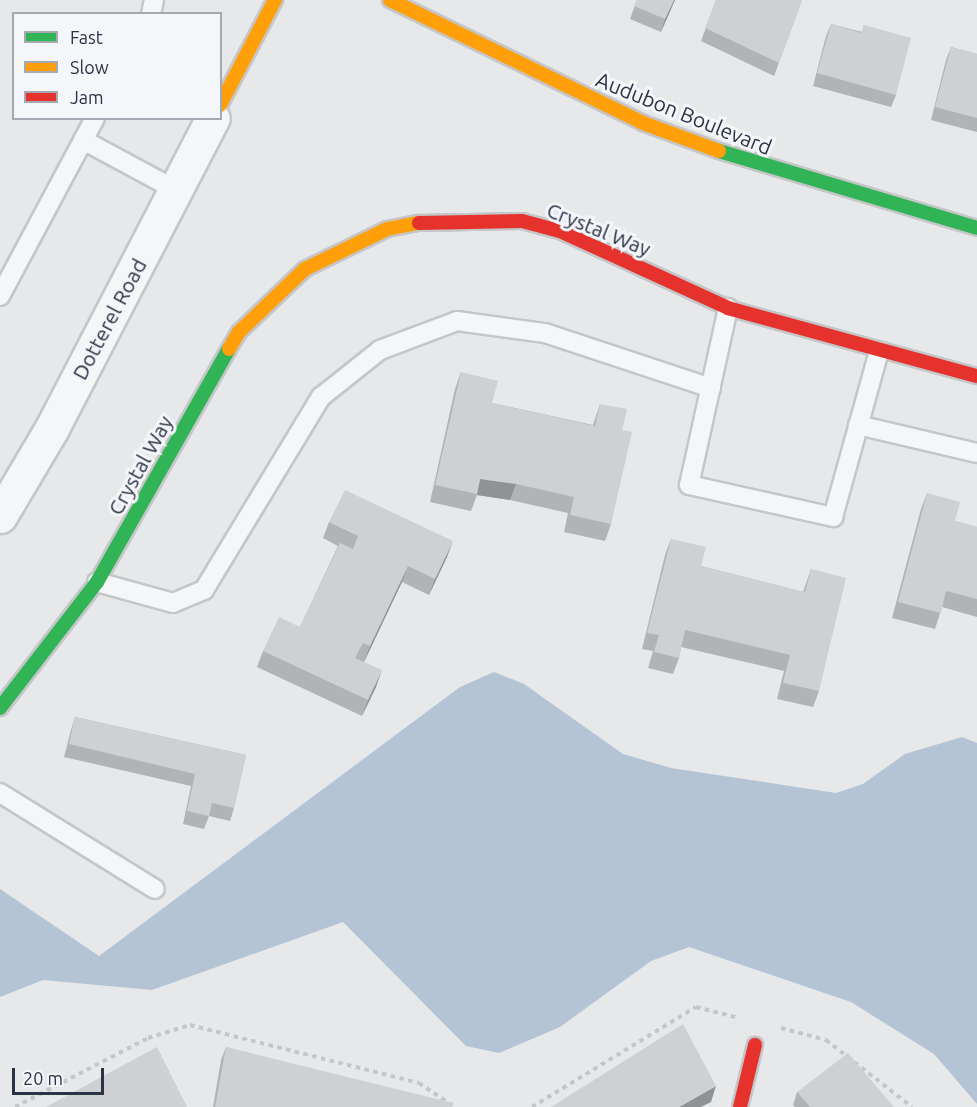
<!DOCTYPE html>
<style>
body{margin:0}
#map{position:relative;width:977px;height:1107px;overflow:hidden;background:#e6e8ea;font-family:Ubuntu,sans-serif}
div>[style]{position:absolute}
.water>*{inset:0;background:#b4c4d5}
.path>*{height:4px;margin-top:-2px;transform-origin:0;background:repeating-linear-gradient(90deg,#c5c6ca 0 4.5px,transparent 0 9px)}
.roads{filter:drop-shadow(2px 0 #c4c6c8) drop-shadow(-2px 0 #c4c6c8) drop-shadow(0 2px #c4c6c8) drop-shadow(0 -2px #c4c6c8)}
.lane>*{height:18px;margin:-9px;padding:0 9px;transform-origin:9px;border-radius:9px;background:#f5f6f7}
.street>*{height:33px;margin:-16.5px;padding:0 16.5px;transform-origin:16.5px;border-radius:16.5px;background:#f5f6f7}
.fast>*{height:14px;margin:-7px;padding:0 7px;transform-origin:7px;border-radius:7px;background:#30b455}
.slow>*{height:14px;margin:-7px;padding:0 7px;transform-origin:7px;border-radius:7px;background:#ff9f0a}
.jam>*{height:14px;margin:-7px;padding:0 7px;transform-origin:7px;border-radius:7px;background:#e5322d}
.wall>*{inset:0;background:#b1b3b5}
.shaded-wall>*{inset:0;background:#909294}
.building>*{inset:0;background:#ced0d3}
span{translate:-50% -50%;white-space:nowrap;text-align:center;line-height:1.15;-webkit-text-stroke:6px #f4f6f9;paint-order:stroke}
.street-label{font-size:21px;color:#2b3445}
.legend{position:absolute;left:12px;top:12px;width:210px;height:108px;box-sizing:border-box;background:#f4f6f9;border:2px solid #a4a8b1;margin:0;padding:8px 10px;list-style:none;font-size:18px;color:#2b3445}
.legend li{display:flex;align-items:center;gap:12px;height:30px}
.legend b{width:30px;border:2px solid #a4a8b1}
.scale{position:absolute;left:12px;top:1068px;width:92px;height:27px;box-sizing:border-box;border:3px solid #2b3445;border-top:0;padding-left:8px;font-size:18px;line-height:21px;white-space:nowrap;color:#2b3445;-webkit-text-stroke:4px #f4f6f9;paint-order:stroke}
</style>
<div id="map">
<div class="water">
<div style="clip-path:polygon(494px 672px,524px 684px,623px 754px,671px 768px,836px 793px,863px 784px,905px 754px,962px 737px,977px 743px,977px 1104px,934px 1054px,851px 1002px,689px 947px,651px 961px,560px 1027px,499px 1053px,466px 1046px,343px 922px,152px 990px,43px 980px,0 997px,0 889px,99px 956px,460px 687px)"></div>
</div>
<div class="path">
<div style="left:781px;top:1028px;width:47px;rotate:14.9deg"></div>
<div style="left:826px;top:1040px;width:109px;rotate:37.9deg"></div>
<div style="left:15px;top:1107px;width:150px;rotate:-27.4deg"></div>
<div style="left:148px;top:1038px;width:44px;rotate:-17.2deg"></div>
<div style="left:190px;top:1025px;width:236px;rotate:14.2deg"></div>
<div style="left:419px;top:1083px;width:43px;rotate:33.7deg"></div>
<div style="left:532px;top:1107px;width:192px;rotate:-31.4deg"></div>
<div style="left:696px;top:1007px;width:44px;rotate:14.3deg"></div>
</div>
<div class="roads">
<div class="lane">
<div style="left:151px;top:14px;width:14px;rotate:-78deg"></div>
<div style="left:83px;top:140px;width:106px;rotate:28.3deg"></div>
<div style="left:0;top:296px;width:202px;rotate:-61.9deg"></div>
<div style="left:728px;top:308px;width:181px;rotate:102.4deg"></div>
<div style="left:689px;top:485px;width:148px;rotate:12.5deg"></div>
<div style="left:833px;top:517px;width:172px;rotate:-74.5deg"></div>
<div style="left:858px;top:425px;width:122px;rotate:13.2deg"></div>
<div style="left:97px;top:582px;width:79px;rotate:15.4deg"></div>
<div style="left:173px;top:603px;width:34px;rotate:-23deg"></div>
<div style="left:204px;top:590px;width:226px;rotate:-58.8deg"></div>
<div style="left:321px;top:397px;width:75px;rotate:-38.5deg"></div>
<div style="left:380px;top:350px;width:82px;rotate:-20.6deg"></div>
<div style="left:457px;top:321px;width:89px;rotate:7.8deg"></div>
<div style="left:545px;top:333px;width:175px;rotate:18.3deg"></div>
<div style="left:0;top:793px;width:182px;rotate:31.8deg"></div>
</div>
<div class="street">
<div style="left:0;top:516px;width:102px;rotate:-59.4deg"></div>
<div style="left:52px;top:428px;width:349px;rotate:-62.6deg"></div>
</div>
<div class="fast">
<div style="left:719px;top:151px;width:269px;rotate:16.6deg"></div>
<div style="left:0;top:708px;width:159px;rotate:-52.4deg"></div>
<div style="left:97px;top:582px;width:268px;rotate:-60.5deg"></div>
</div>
<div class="slow">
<div style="left:390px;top:0;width:281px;rotate:25.9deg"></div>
<div style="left:643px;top:123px;width:81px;rotate:20.2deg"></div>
<div style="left:220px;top:105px;width:119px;rotate:-62.4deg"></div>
<div style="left:229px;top:349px;width:20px;rotate:-60deg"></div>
<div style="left:239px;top:332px;width:91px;rotate:-43.7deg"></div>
<div style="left:305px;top:269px;width:91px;rotate:-26deg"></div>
<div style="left:387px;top:229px;width:33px;rotate:-11deg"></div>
</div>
<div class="jam">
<div style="left:419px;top:223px;width:103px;rotate:-1.1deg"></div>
<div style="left:522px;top:221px;width:39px;rotate:15deg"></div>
<div style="left:560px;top:231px;width:185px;rotate:24.6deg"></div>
<div style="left:728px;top:308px;width:258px;rotate:15.3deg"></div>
<div style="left:740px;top:1107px;width:64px;rotate:-76.4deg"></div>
</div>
</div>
<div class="wall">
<div style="clip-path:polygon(637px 0,675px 0,661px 32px,630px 19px)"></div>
<div style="clip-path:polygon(716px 0,802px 0,774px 76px,701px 41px)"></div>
<div style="clip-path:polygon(831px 24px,862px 32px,864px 25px,896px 95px,891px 107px,813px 86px,826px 36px)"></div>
<div style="clip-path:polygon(951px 47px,977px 54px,977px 132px,931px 120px,946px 60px)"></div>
<div style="clip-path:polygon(461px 372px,492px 403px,593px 425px,600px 404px,622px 430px,611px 524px,605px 541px,564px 532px,568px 513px,510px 500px,477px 495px,471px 511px,430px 502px,455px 389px)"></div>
<div style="clip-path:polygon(927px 493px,955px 521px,977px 527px,977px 617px,942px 607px,935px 629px,892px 618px,921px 509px)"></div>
<div style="clip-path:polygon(329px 522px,447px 557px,429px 595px,402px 582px,364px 662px,376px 687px,362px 716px,257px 667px,263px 651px,300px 627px,338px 546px,323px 538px)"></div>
<div style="clip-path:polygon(671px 539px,701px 566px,803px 592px,811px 569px,819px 691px,813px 707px,777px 699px,784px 671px,681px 647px,679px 658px,673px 674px,648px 668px,653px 651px,642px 649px,665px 555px)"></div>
<div style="clip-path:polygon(75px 717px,246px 755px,234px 808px,230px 821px,209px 816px,204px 829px,183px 824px,191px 786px,64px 757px,71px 730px)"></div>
<div style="clip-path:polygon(226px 1047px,452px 1107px,213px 1107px,221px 1060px)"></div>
<div style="clip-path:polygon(797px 1092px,894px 1107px,795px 1107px,793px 1105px)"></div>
</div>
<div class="shaded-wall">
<div style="clip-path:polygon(674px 0,675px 0,661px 32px,665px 19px)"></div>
<div style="clip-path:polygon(480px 479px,516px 484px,510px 500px,477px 495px)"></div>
<div style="clip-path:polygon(453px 541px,447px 557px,429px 595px,435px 579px)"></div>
<div style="clip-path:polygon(408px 566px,402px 582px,364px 662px,370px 646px)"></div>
<div style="clip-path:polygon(382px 670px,376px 687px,362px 716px,368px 700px)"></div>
<div style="clip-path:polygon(716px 1086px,711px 1102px,701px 1107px,679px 1107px)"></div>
</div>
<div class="building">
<div style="clip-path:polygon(637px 0,674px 0,665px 19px,634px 6px)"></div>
<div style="clip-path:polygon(716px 0,802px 0,779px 63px,705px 28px)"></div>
<div style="clip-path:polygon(831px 24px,862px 33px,864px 25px,911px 38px,896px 95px,817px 73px)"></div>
<div style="clip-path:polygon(951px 47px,977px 54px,977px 118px,935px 107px)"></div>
<div style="clip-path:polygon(461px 372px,498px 381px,492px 403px,595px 426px,600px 404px,627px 409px,622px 430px,632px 432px,611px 524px,570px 515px,574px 497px,516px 484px,480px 479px,477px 494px,435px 485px)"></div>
<div style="clip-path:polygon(345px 490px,453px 541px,435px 579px,408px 566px,370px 646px,363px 643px,355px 658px,382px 670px,368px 700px,263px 651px,279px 617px,300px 627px,340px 543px,353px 549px,358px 536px,329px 522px)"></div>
<div style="clip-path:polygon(927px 493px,960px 502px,955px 521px,977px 527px,977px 599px,946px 591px,941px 613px,898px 602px)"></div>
<div style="clip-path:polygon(671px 539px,706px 547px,701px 566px,805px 592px,811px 569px,846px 578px,819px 691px,783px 683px,790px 655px,685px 630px,679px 658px,654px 652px,659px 635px,647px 633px)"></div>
<div style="clip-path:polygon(75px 717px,246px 755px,234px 808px,212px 803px,209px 816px,187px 811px,195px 774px,69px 744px)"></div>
<div style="clip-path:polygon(683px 1024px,716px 1086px,679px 1107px,551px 1107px)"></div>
<div style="clip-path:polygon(157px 1047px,187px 1107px,46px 1107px)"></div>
<div style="clip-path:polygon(226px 1047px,453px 1103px,452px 1107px,215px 1107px)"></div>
<div style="clip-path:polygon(848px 1053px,894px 1107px,810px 1107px,797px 1092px)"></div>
</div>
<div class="street-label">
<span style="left:684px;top:113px;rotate:22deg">Audubon Boulevard</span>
<span style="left:599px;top:229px;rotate:22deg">Crystal Way</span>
<span style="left:109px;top:319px;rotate:-62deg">Dotterel Road</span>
<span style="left:140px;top:465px;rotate:-61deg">Crystal Way</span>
</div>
<ul class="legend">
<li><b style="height:8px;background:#30b455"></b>Fast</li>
<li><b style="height:8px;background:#ff9f0a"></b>Slow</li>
<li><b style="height:8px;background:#e5322d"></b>Jam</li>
</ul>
<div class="scale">20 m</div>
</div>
